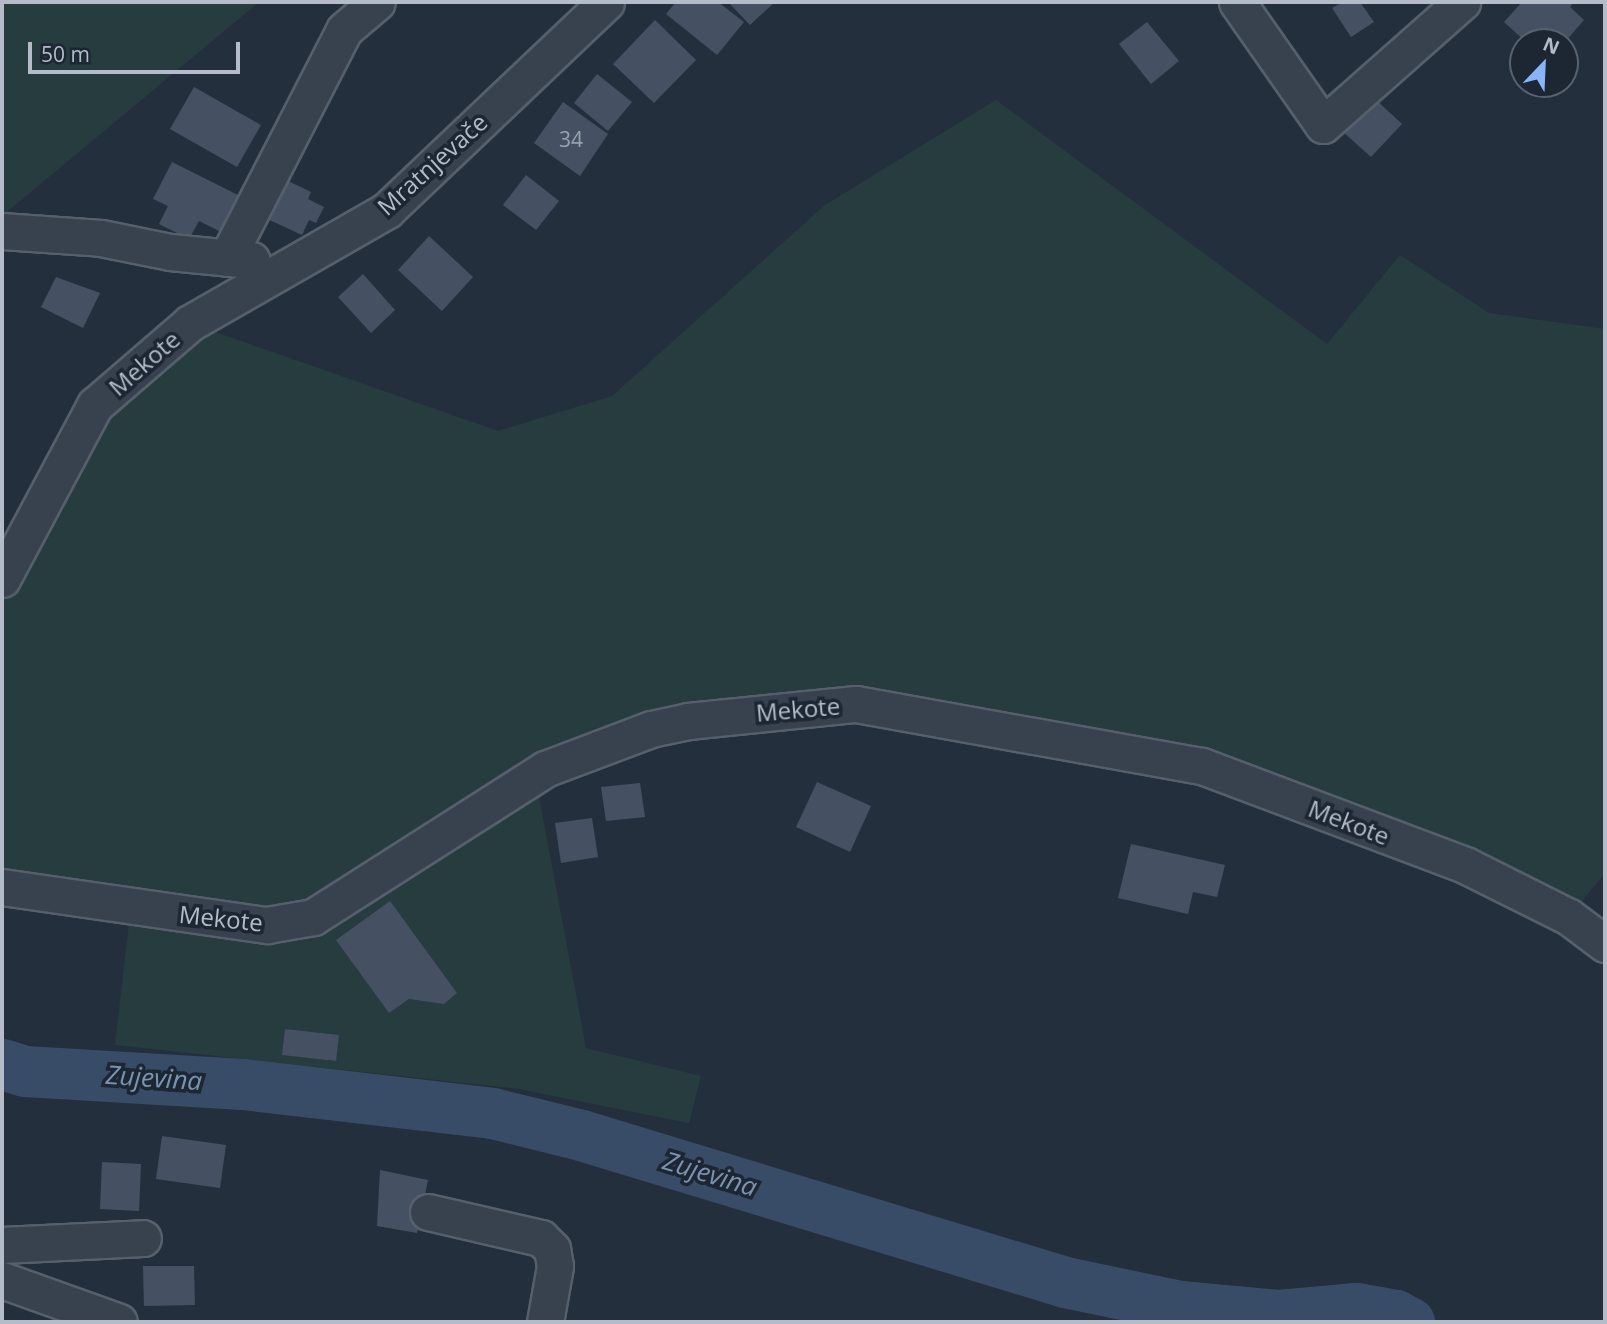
<!DOCTYPE html>
<meta charset="utf-8">
<style>
body{margin:0}
#map{position:relative;width:1607px;height:1324px;overflow:hidden;background:#242f3e;font-family:"Open Sans",sans-serif}
div>[style]{position:absolute}
.green>*{inset:0;background:#263c3f}
.river>*{height:51px;margin:-25.5px;padding:0 25.5px;transform-origin:25.5px;border-radius:25.5px;background:#394c67}
.building>*{inset:0;background:#455162}
.roads{filter:drop-shadow(2px 0 #565f6c) drop-shadow(-2px 0 #565f6c) drop-shadow(0 2px #565f6c) drop-shadow(0 -2px #565f6c)}
.minor>*{height:35px;margin:-17.5px;padding:0 17.5px;transform-origin:17.5px;border-radius:17.5px;background:#38414e}
span{translate:-50% -50%;white-space:nowrap;text-align:center;line-height:1.15;-webkit-text-stroke:7px #1d2633;paint-order:stroke}
.number-label{font-size:21px;color:#98a1af}
.number-label span{-webkit-text-stroke-width:0}
.street-label{font-size:24px;color:#b4bcc9}
.water-label{font-size:26px;color:#7c92b1;font-style:italic}
.frame{position:absolute;inset:0;border:4px solid #b4bcc9;pointer-events:none}
.north{position:absolute;left:1509px;top:28px;width:70px;height:70px;box-sizing:border-box;background:#1d2633;border:2px solid #59626f;border-radius:50%;rotate:23deg;font-size:19px;font-weight:700;line-height:28px;text-align:center;color:#b4bcc9}
.north::after{content:'';display:block;margin:auto;width:24px;height:32px;background:#8ab4f8;clip-path:polygon(50% 0,100% 100%,50% 72%,0 100%)}
.scale{position:absolute;left:28px;top:42px;width:212px;height:32px;box-sizing:border-box;border:4px solid #b4bcc9;border-top:0;padding-left:9px;font-size:21px;line-height:24px;white-space:nowrap;color:#b4bcc9;-webkit-text-stroke:5px #1d2633;paint-order:stroke}
</style>
<div id="map">
<div class="green">
<div style="clip-path:polygon(2px 2px,259px 2px,2px 216px)"></div>
<div style="clip-path:polygon(996px 100px,1327px 344px,1400px 255px,1489px 313px,1605px 329px,1605px 873px,1569px 917px,1202px 766px,856px 704px,651px 729px,313px 917px,2px 887px,2px 579px,95px 405px,190px 323px,498px 431px,612px 396px,825px 205px)"></div>
<div style="clip-path:polygon(538px 791px,586px 1048px,701px 1076px,689px 1123px,519px 1089px,115px 1045px,129px 923px,259px 931px)"></div>
</div>
<div class="river">
<div style="left:2px;top:1064px;width:24px;rotate:17deg"></div>
<div style="left:25px;top:1071px;width:218px;rotate:3.4deg"></div>
<div style="left:243px;top:1084px;width:251px;rotate:6.6deg"></div>
<div style="left:492px;top:1113px;width:92px;rotate:13.9deg"></div>
<div style="left:581px;top:1135px;width:506px;rotate:16.89deg"></div>
<div style="left:1065px;top:1282px;width:117px;rotate:11.8deg"></div>
<div style="left:1180px;top:1306px;width:98px;rotate:5.2deg"></div>
<div style="left:1278px;top:1315px;width:79px;rotate:-5.1deg"></div>
<div style="left:1357px;top:1308px;width:39px;rotate:10deg"></div>
<div style="left:1395px;top:1315px;width:16px;rotate:27deg"></div>
</div>
<div class="building">
<div style="clip-path:polygon(676px 2px,718px 2px,744px 22px,717px 55px,666px 14px)"></div>
<div style="clip-path:polygon(728px 2px,775px 2px,750px 25px)"></div>
<div style="clip-path:polygon(1343px 2px,1360px 2px,1374px 22px,1351px 37px,1332px 8px)"></div>
<div style="clip-path:polygon(1522px 2px,1574px 2px,1570px 7px,1584px 20px,1565px 42px,1526px 42px,1504px 22px)"></div>
<div style="clip-path:polygon(655px 20px,696px 60px,654px 103px,613px 64px)"></div>
<div style="clip-path:polygon(1147px 22px,1179px 61px,1151px 84px,1119px 44px)"></div>
<div style="clip-path:polygon(597px 74px,632px 102px,608px 131px,574px 103px)"></div>
<div style="clip-path:polygon(194px 87px,261px 125px,237px 167px,170px 129px)"></div>
<div style="clip-path:polygon(1372px 96px,1402px 124px,1371px 157px,1341px 130px)"></div>
<div style="clip-path:polygon(563px 102px,608px 134px,580px 176px,534px 143px)"></div>
<div style="clip-path:polygon(172px 162px,248px 200px,229px 236px,199px 221px,189px 239px,159px 224px,168px 206px,153px 199px)"></div>
<div style="clip-path:polygon(526px 175px,559px 201px,536px 230px,503px 205px)"></div>
<div style="clip-path:polygon(282px 178px,311px 192px,308px 199px,324px 207px,316px 223px,309px 220px,302px 235px,263px 217px)"></div>
<div style="clip-path:polygon(429px 236px,473px 277px,442px 311px,398px 270px)"></div>
<div style="clip-path:polygon(363px 274px,395px 310px,371px 333px,338px 297px)"></div>
<div style="clip-path:polygon(56px 277px,100px 293px,83px 328px,41px 307px)"></div>
<div style="clip-path:polygon(817px 782px,871px 806px,850px 852px,796px 827px)"></div>
<div style="clip-path:polygon(640px 783px,645px 817px,606px 821px,601px 787px)"></div>
<div style="clip-path:polygon(592px 818px,598px 857px,561px 863px,555px 823px)"></div>
<div style="clip-path:polygon(1131px 844px,1225px 865px,1217px 897px,1193px 892px,1188px 914px,1118px 898px)"></div>
<div style="clip-path:polygon(390px 901px,457px 993px,444px 1004px,409px 999px,389px 1013px,336px 940px)"></div>
<div style="clip-path:polygon(285px 1029px,339px 1035px,336px 1061px,282px 1055px)"></div>
<div style="clip-path:polygon(162px 1136px,226px 1145px,220px 1188px,156px 1179px)"></div>
<div style="clip-path:polygon(102px 1162px,141px 1164px,139px 1211px,100px 1209px)"></div>
<div style="clip-path:polygon(380px 1170px,428px 1180px,417px 1233px,377px 1226px)"></div>
<div style="clip-path:polygon(143px 1266px,194px 1266px,195px 1305px,144px 1306px)"></div>
</div>
<div class="roads">
<div class="minor">
<div style="left:1237px;top:2px;width:150px;rotate:55deg"></div>
<div style="left:1323px;top:125px;width:186px;rotate:-41.5deg"></div>
<div style="left:2px;top:231px;width:99px;rotate:4deg"></div>
<div style="left:101px;top:238px;width:70px;rotate:11.5deg"></div>
<div style="left:170px;top:252px;width:82px;rotate:5.6deg"></div>
<div style="left:227px;top:258px;width:256px;rotate:-62.8deg"></div>
<div style="left:344px;top:30px;width:43px;rotate:-40.3deg"></div>
<div style="left:2px;top:579px;width:197px;rotate:-61.9deg"></div>
<div style="left:95px;top:405px;width:125px;rotate:-40.8deg"></div>
<div style="left:190px;top:323px;width:227px;rotate:-29.8deg"></div>
<div style="left:387px;top:210px;width:302px;rotate:-43.5deg"></div>
<div style="left:2px;top:887px;width:268px;rotate:8.2deg"></div>
<div style="left:267px;top:925px;width:47px;rotate:-9.9deg"></div>
<div style="left:313px;top:917px;width:275px;rotate:-32.5deg"></div>
<div style="left:545px;top:769px;width:113px;rotate:-20.7deg"></div>
<div style="left:651px;top:729px;width:38px;rotate:-12deg"></div>
<div style="left:688px;top:721px;width:169px;rotate:-5.8deg"></div>
<div style="left:856px;top:704px;width:352px;rotate:10.2deg"></div>
<div style="left:1202px;top:766px;width:281px;rotate:20.6deg"></div>
<div style="left:1465px;top:865px;width:116px;rotate:26.6deg"></div>
<div style="left:1569px;top:917px;width:45px;rotate:36.9deg"></div>
<div style="left:428px;top:1212px;width:116px;rotate:13deg"></div>
<div style="left:541px;top:1238px;width:16px;rotate:45deg"></div>
<div style="left:552px;top:1249px;width:17px;rotate:80deg"></div>
<div style="left:555px;top:1266px;width:57px;rotate:100.1deg"></div>
<div style="left:2px;top:1245px;width:141px;rotate:-2.8deg"></div>
<div style="left:2px;top:1280px;width:124px;rotate:19.7deg"></div>
</div>
</div>
<div class="number-label">
<span style="left:571px;top:139px">34</span>
</div>
<div class="street-label">
<span style="left:432px;top:164px;rotate:-42deg">Mratnjevače</span>
<span style="left:144px;top:363px;rotate:-41deg">Mekote</span>
<span style="left:798px;top:709px;rotate:-5deg">Mekote</span>
<span style="left:1349px;top:822px;rotate:21deg">Mekote</span>
<span style="left:221px;top:918px;rotate:6deg">Mekote</span>
</div>
<div class="water-label">
<span style="left:154px;top:1078px;rotate:4deg">Zujevina</span>
<span style="left:710px;top:1174px;rotate:17deg">Zujevina</span>
</div>
<div class="frame"></div>
<div class="north">N</div>
<div class="scale">50 m</div>
</div>
